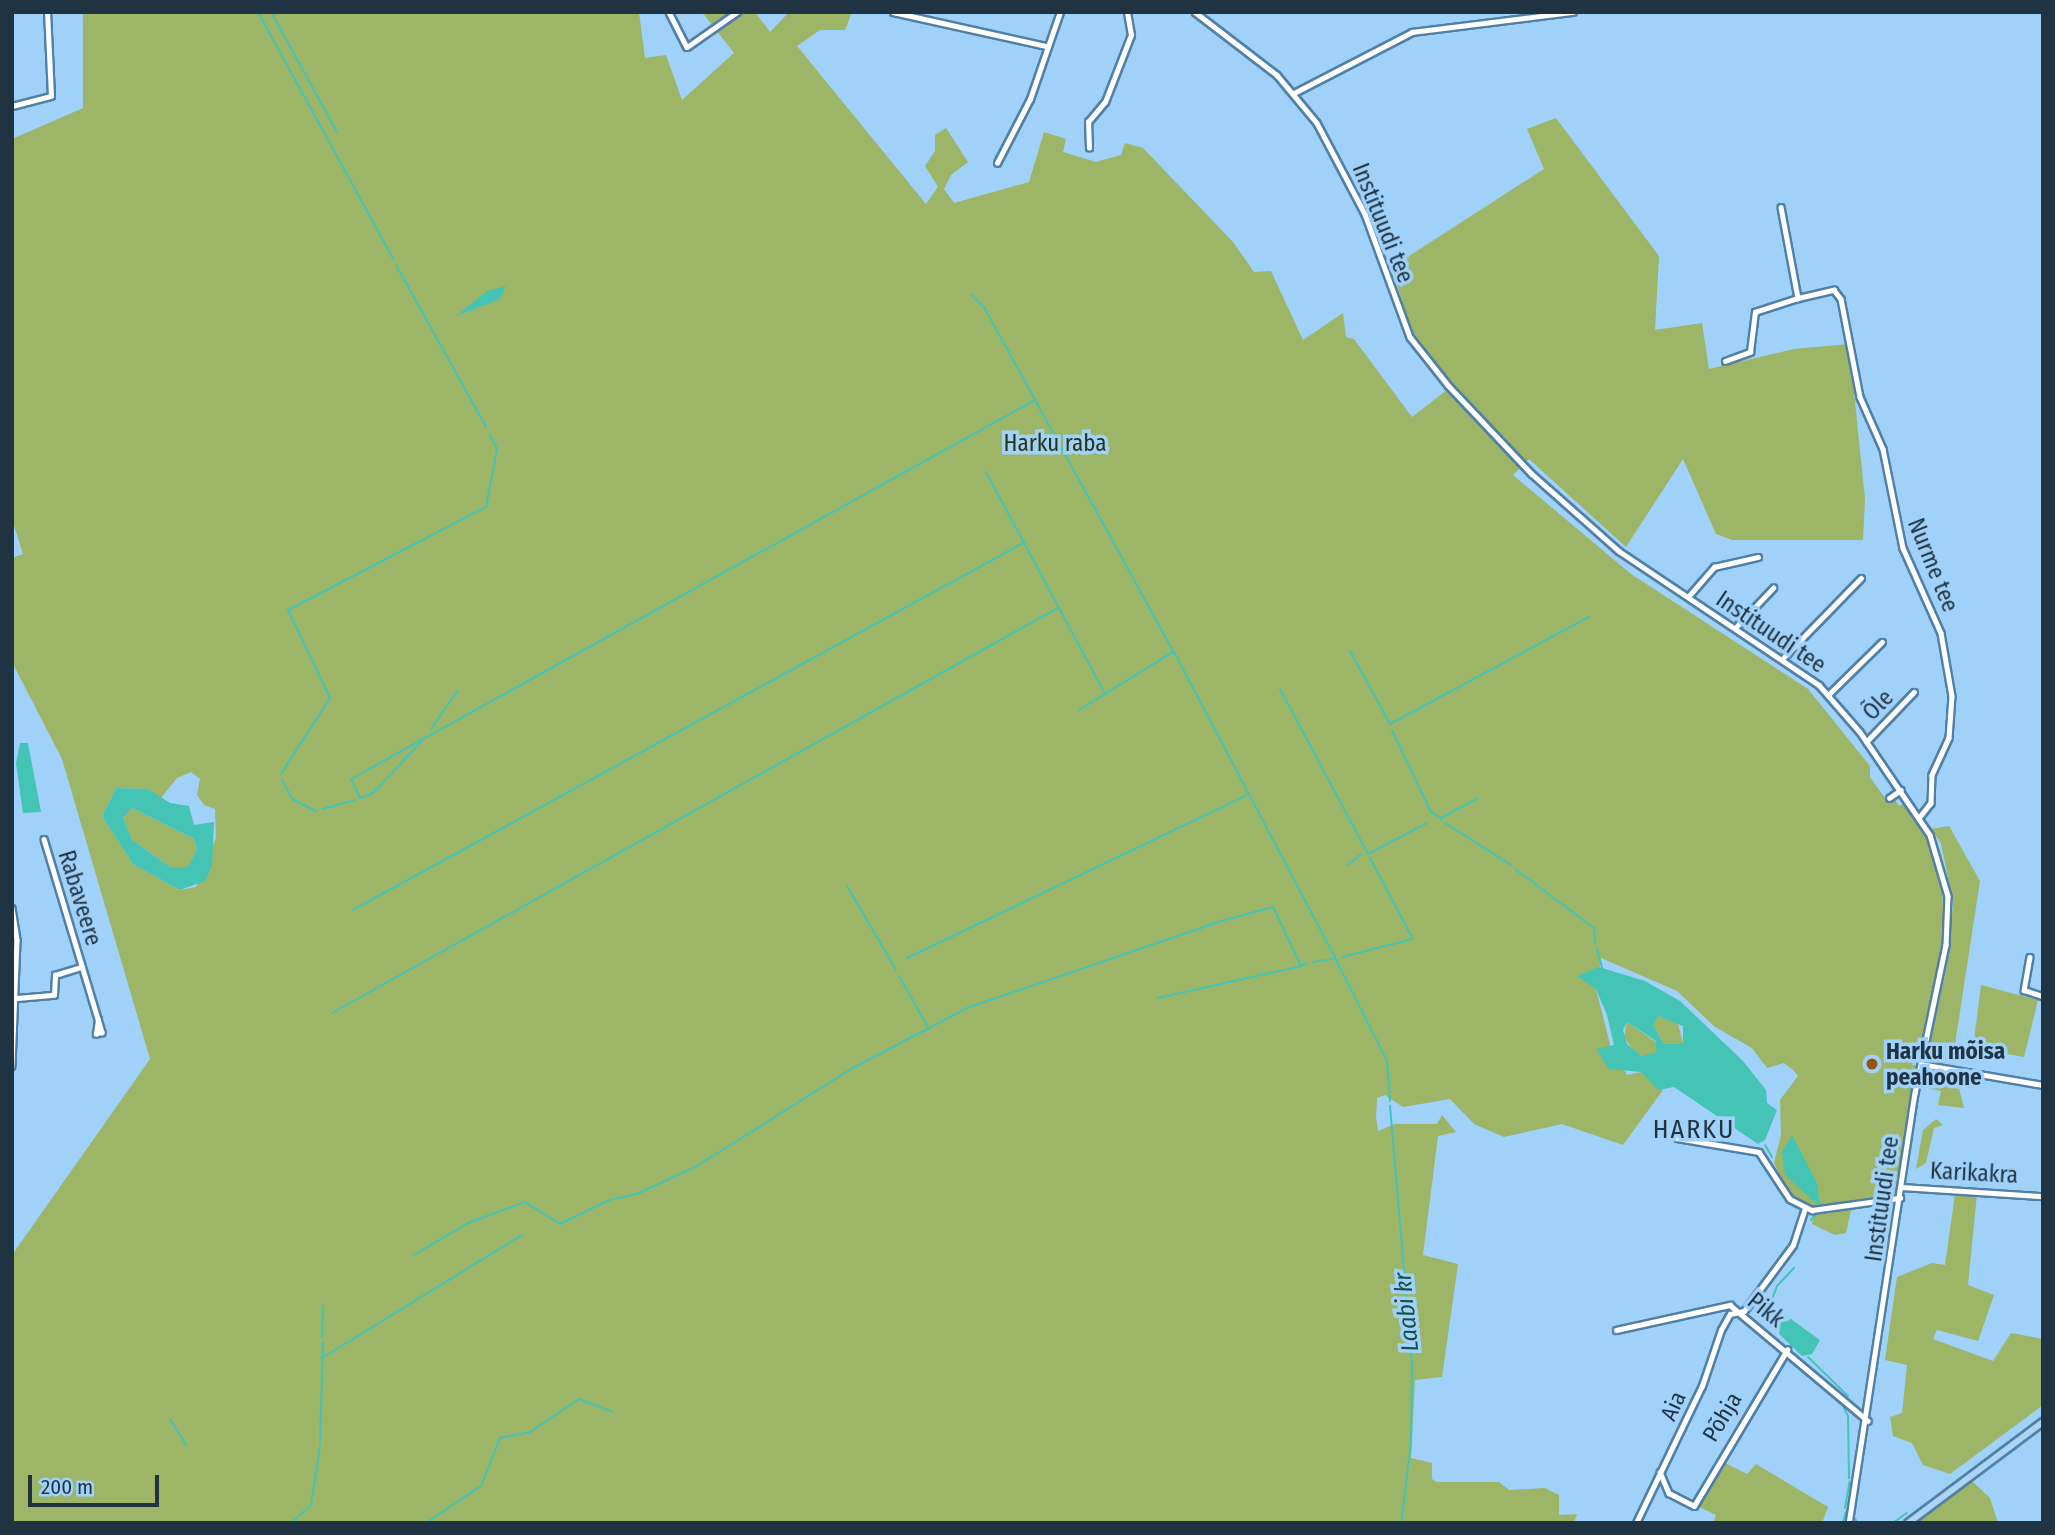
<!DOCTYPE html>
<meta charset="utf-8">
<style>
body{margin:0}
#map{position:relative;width:2055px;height:1535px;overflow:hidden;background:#a0d1f9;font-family:"Fira Sans Condensed",sans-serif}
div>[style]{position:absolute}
.green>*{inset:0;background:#9cb567}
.water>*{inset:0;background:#44c4b4}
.stream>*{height:2px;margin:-1px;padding:0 1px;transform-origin:1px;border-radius:1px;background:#44c4b4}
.roads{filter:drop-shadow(2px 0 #5180a5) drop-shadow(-2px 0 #5180a5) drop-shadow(0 2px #5180a5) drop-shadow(0 -2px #5180a5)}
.minor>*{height:4.5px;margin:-2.25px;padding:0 2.25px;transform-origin:2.25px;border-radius:2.25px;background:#fff}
.major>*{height:6px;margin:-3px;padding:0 3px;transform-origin:3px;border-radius:3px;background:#acd5f5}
.dots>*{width:19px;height:19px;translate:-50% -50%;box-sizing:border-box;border:4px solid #a0d1f9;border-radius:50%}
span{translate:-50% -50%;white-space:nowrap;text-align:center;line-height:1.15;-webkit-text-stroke:7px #a0d1f9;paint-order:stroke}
.street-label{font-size:23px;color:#1f3343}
.park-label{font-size:23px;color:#293410}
.poi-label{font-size:23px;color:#1f3343;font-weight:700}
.left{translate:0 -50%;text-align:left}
.water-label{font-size:24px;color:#174e47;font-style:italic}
.quarter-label{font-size:26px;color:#1f3343;letter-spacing:2px}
.frame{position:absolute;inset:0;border:14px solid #1f3343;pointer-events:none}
.scale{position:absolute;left:28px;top:1475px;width:131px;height:32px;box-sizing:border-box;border:4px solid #1f3343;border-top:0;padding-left:9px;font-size:21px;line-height:24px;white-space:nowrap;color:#1f3343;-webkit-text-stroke:5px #a0d1f9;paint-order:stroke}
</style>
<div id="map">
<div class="green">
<div style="clip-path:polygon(evenodd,83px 12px,639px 12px,645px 58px,666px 55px,682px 100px,734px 53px,702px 12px,755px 12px,770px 32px,789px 12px,852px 12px,845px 30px,820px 30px,797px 46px,926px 204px,938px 187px,925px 166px,935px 151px,935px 135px,946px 128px,968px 162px,951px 175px,944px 189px,954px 203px,1029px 182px,1044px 132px,1066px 139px,1063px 152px,1096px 162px,1121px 155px,1125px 143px,1143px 148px,1233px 242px,1254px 272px,1271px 271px,1303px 340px,1343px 313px,1346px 337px,1354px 339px,1412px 417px,1452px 386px,1410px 328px,1392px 267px,1544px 169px,1527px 129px,1556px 118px,1659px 256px,1655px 330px,1702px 323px,1709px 369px,1794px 349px,1849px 344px,1865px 499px,1863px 540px,1732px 540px,1716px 534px,1683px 459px,1626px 547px,1529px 459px,1513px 475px,1631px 574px,1808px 689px,1870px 766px,1870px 777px,1887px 801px,1893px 797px,1899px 806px,1905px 803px,1925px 833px,1942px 883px,1944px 939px,1929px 1020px,1912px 1065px,1917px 1065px,1898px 1193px,1852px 1206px,1846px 1233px,1835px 1235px,1812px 1224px,1814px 1215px,1790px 1195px,1774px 1163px,1781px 1135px,1780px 1100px,1798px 1076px,1794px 1071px,1784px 1063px,1767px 1068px,1752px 1048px,1715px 1027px,1677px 991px,1601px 958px,1596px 989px,1611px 1048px,1627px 1075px,1641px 1072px,1663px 1090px,1623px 1145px,1562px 1124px,1504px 1137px,1474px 1124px,1450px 1099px,1403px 1107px,1385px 1095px,1377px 1098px,1376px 1117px,1378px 1131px,1395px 1124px,1437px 1124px,1442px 1115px,1456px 1132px,1438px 1136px,1423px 1255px,1458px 1264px,1442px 1377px,1415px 1380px,1411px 1458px,1432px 1463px,1432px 1479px,1437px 1482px,1499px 1482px,1509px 1490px,1545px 1488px,1559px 1495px,1559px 1515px,1577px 1514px,1574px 1523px,12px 1523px,12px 1255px,150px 1059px,62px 759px,12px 662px,12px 558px,23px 554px,12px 519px,12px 139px,83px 108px,83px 12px,191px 772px,200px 779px,197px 795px,204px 805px,215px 809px,216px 838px,196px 887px,180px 890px,133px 864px,102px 816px,116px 788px,148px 789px,161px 798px,177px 778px,191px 772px)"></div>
<div style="clip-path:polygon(132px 808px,194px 839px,197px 850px,188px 868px,172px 868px,132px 840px,123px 818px)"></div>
<div style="clip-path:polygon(1949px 826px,1980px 881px,1955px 1044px,1949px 1061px,1936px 1065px,1928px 1062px,1927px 1054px,1947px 966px,1953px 903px,1941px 843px,1931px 829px)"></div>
<div style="clip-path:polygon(1981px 985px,2038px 1000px,2024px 1057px,1973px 1048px)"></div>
<div style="clip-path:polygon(1657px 1016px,1677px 1020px,1683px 1043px,1664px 1044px,1653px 1025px)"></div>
<div style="clip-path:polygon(1627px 1022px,1656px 1042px,1655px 1053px,1646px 1058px,1635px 1053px,1624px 1037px)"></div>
<div style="clip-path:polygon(1930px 1073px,1956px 1076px,1964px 1108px,1938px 1105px,1941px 1091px,1931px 1089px)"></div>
<div style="clip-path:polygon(1936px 1119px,1943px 1125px,1934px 1128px,1926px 1163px,1916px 1169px,1923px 1130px)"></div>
<div style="clip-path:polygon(1955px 1194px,1977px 1194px,1968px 1285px,1994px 1295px,1978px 1341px,1937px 1330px,1933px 1339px,1993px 1361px,2011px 1333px,2043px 1339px,2043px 1405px,1950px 1474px,1923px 1465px,1912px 1443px,1893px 1436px,1890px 1417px,1902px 1413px,1907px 1365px,1885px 1360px,1897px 1277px,1932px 1263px,1945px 1265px)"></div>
<div style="clip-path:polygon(1721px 1461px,1747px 1474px,1756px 1464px,1828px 1507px,1822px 1523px,1713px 1523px,1716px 1515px,1697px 1506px)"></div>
<div style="clip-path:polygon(1972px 1481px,1990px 1498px,1998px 1523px,1917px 1523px)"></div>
</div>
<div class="water">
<div style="clip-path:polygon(506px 286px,500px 299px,456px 316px,487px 291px)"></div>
<div style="clip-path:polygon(20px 743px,28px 743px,41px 812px,23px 813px,16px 763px)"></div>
<div style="clip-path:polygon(evenodd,116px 788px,148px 789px,170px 803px,189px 806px,194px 825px,214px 822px,212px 866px,205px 881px,180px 890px,133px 864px,102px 816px,116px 788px,132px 808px,194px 839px,197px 850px,188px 867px,172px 868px,132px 840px,123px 818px,132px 808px)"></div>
<div style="clip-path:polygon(evenodd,1599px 967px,1645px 981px,1680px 1001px,1743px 1061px,1766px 1090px,1767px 1103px,1777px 1110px,1765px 1140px,1758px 1144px,1674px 1087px,1658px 1090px,1641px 1072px,1609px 1069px,1596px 1049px,1614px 1045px,1607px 1015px,1596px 989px,1577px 976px,1599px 967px,1658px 1016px,1683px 1026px,1683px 1043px,1664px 1044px,1653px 1025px,1658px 1016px,1599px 967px,1627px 1022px,1656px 1041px,1655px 1053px,1641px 1056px,1627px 1044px,1623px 1030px,1627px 1022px)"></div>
<div style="clip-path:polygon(1792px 1135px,1817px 1183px,1820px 1207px,1785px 1175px,1782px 1152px)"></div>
<div style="clip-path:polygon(1770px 1304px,1820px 1340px,1812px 1354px,1802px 1356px,1773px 1328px,1762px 1314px)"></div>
</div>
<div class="stream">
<div style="left:258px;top:12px;width:281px;rotate:61.3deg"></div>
<div style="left:271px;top:12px;width:137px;rotate:61.2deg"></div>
<div style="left:396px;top:265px;width:185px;rotate:60.9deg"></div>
<div style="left:971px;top:295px;width:18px;rotate:43deg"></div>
<div style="left:984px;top:307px;width:394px;rotate:61.2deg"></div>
<div style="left:1174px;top:652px;width:346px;rotate:62.2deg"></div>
<div style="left:1335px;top:958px;width:115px;rotate:63.2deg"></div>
<div style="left:1387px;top:1061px;width:40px;rotate:85.7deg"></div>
<div style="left:986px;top:472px;width:250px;rotate:61.8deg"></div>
<div style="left:1350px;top:651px;width:83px;rotate:61.3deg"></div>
<div style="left:1390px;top:724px;width:226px;rotate:-28.3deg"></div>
<div style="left:1280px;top:689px;width:187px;rotate:61.9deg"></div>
<div style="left:1368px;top:854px;width:67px;rotate:-27.7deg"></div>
<div style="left:1079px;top:710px;width:110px;rotate:-31.7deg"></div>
<div style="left:431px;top:729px;width:47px;rotate:-55.3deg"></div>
<div style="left:1392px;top:730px;width:91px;rotate:64.6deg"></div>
<div style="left:1431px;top:812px;width:13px;rotate:32deg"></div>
<div style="left:281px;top:774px;width:90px;rotate:-57.2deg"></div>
<div style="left:330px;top:698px;width:98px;rotate:-115.5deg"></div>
<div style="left:288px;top:610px;width:223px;rotate:-27.5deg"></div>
<div style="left:486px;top:507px;width:59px;rotate:-79.3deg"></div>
<div style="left:497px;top:449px;width:16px;rotate:-117deg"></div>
<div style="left:282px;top:780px;width:21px;rotate:62deg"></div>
<div style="left:292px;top:799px;width:27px;rotate:27deg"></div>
<div style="left:360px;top:798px;width:21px;rotate:-115deg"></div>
<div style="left:351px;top:779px;width:782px;rotate:-28.99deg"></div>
<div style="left:360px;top:798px;width:14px;rotate:-21deg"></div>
<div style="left:373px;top:793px;width:71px;rotate:-46.7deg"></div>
<div style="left:323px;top:809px;width:33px;rotate:-16deg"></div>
<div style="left:1441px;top:818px;width:42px;rotate:-28.4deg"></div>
<div style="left:1445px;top:823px;width:78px;rotate:32.5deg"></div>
<div style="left:1348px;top:865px;width:17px;rotate:-40deg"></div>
<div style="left:1515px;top:869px;width:99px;rotate:36.8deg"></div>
<div style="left:1594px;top:928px;width:16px;rotate:86deg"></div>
<div style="left:847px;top:886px;width:97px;rotate:59.7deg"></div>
<div style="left:353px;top:910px;width:764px;rotate:-28.71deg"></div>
<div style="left:1597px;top:949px;width:20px;rotate:75deg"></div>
<div style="left:1342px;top:957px;width:73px;rotate:-14.2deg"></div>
<div style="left:1413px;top:939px;width:92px;rotate:-118deg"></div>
<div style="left:907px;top:958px;width:377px;rotate:-25.6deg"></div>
<div style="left:1313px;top:962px;width:20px;rotate:-9deg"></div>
<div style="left:899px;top:976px;width:61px;rotate:60.5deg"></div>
<div style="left:1158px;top:998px;width:147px;rotate:-12.6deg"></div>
<div style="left:332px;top:1013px;width:831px;rotate:-29.16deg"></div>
<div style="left:1390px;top:1106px;width:256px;rotate:85.1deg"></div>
<div style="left:1412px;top:1361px;width:82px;rotate:90.7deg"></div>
<div style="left:1411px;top:1443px;width:81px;rotate:97.1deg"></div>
<div style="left:1765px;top:1145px;width:14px;rotate:60deg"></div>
<div style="left:1811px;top:1220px;width:9px;rotate:-54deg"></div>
<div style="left:414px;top:1255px;width:63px;rotate:-30.7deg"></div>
<div style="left:468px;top:1223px;width:61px;rotate:-20.2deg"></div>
<div style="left:525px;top:1202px;width:41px;rotate:32.2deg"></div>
<div style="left:560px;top:1224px;width:55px;rotate:-26.1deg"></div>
<div style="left:609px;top:1200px;width:29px;rotate:-12deg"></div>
<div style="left:637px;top:1194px;width:66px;rotate:-25deg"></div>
<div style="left:697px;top:1166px;width:182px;rotate:-32.2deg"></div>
<div style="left:851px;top:1069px;width:131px;rotate:-27.7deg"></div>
<div style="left:967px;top:1008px;width:268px;rotate:-18.9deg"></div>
<div style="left:1221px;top:921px;width:54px;rotate:-15.1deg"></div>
<div style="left:1273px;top:907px;width:65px;rotate:64.6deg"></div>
<div style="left:1301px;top:966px;width:7px;rotate:-27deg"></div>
<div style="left:1769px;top:1307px;width:22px;rotate:-69deg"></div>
<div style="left:1777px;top:1286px;width:25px;rotate:-47deg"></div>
<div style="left:322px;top:1338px;width:32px;rotate:-88deg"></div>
<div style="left:1808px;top:1357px;width:56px;rotate:44.3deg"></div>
<div style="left:322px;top:1358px;width:235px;rotate:-31.6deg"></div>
<div style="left:1842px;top:1404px;width:13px;rotate:63deg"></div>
<div style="left:1848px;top:1416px;width:62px;rotate:89.1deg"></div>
<div style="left:170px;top:1419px;width:31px;rotate:58deg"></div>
<div style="left:320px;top:1442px;width:100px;rotate:-88.3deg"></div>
<div style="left:1845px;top:1508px;width:27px;rotate:-80deg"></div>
<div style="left:1855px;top:1518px;width:5px;rotate:68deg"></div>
<div style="left:291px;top:1523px;width:27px;rotate:-42deg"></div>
<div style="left:311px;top:1505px;width:60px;rotate:-81.3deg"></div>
<div style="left:426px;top:1523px;width:66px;rotate:-33.9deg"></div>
<div style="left:481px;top:1486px;width:52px;rotate:-68.4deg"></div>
<div style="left:500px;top:1438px;width:31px;rotate:-11deg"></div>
<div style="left:530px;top:1432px;width:59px;rotate:-34deg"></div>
<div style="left:579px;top:1399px;width:36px;rotate:21deg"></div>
<div style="left:1843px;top:1523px;width:11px;rotate:-75deg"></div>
<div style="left:1893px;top:1523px;width:17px;rotate:-36deg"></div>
</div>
<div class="roads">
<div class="minor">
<div style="left:669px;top:12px;width:39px;rotate:63deg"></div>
<div style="left:687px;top:47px;width:61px;rotate:-35deg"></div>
<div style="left:893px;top:12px;width:157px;rotate:12.5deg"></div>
<div style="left:1195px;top:12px;width:103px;rotate:37.5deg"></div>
<div style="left:1277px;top:75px;width:62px;rotate:50.2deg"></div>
<div style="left:1317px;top:123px;width:103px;rotate:62.2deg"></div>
<div style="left:1365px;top:214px;width:131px;rotate:69.9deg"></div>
<div style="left:1410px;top:337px;width:61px;rotate:51.6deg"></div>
<div style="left:1448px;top:385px;width:122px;rotate:46.7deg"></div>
<div style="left:1532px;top:474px;width:116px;rotate:41.5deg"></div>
<div style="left:1619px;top:551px;width:241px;rotate:33.8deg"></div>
<div style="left:1819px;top:685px;width:62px;rotate:48.9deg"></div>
<div style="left:1860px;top:732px;width:125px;rotate:55.8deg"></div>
<div style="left:1930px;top:835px;width:64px;rotate:73.6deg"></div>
<div style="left:1948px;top:896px;width:49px;rotate:92.3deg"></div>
<div style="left:1946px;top:945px;width:151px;rotate:101.8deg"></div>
<div style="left:1915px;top:1093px;width:435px;rotate:98.7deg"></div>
<div style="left:1294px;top:93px;width:133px;rotate:-27.3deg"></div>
<div style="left:1412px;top:32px;width:162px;rotate:-7.1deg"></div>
<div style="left:12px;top:106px;width:40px;rotate:-14.4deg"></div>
<div style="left:51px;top:96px;width:84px;rotate:-92.7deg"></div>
<div style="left:1089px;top:148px;width:26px;rotate:-92deg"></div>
<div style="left:1088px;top:122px;width:26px;rotate:-50deg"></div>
<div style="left:1105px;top:102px;width:72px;rotate:-68.8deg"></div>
<div style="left:1131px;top:35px;width:23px;rotate:-100deg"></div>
<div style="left:997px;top:163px;width:72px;rotate:-62.7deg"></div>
<div style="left:1030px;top:99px;width:92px;rotate:-71deg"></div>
<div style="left:1781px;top:207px;width:93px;rotate:79.4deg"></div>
<div style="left:1798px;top:298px;width:37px;rotate:-13deg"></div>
<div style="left:1834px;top:290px;width:11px;rotate:52deg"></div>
<div style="left:1841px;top:299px;width:100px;rotate:79deg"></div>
<div style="left:1860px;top:397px;width:57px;rotate:66.1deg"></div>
<div style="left:1883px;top:449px;width:101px;rotate:78.6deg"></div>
<div style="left:1903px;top:548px;width:93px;rotate:65.9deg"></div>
<div style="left:1941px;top:633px;width:64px;rotate:80.1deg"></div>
<div style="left:1952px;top:696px;width:42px;rotate:94.1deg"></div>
<div style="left:1949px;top:738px;width:41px;rotate:114.7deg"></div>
<div style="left:1932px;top:775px;width:28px;rotate:92deg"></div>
<div style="left:1931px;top:803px;width:18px;rotate:128deg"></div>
<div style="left:1725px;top:361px;width:27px;rotate:-20deg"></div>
<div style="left:1750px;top:352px;width:40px;rotate:-82.9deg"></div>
<div style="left:1755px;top:312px;width:45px;rotate:-18deg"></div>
<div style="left:1688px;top:597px;width:40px;rotate:-49deg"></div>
<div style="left:1714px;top:567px;width:45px;rotate:-12.8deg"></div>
<div style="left:1736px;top:627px;width:54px;rotate:-46.5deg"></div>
<div style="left:1784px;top:657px;width:110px;rotate:-45.7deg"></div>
<div style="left:1829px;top:694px;width:74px;rotate:-44.5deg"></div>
<div style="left:1866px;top:742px;width:69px;rotate:-46.2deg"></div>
<div style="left:1889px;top:798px;width:14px;rotate:-34deg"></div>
<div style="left:44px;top:839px;width:202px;rotate:73.3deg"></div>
<div style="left:102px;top:1032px;width:6px;rotate:162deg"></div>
<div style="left:96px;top:1034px;width:14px;rotate:-82deg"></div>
<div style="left:12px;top:908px;width:32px;rotate:81deg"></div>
<div style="left:17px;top:940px;width:126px;rotate:92.3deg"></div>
<div style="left:2030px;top:957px;width:34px;rotate:100deg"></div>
<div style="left:2024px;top:990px;width:20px;rotate:18deg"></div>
<div style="left:17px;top:998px;width:37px;rotate:-5deg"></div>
<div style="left:54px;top:995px;width:20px;rotate:-87deg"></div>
<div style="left:55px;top:975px;width:28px;rotate:-17deg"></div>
<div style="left:1921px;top:1064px;width:124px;rotate:9.8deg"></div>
<div style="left:1677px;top:1138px;width:83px;rotate:9.7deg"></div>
<div style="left:1759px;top:1152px;width:56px;rotate:56.6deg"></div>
<div style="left:1790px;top:1199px;width:25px;rotate:27deg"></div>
<div style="left:1812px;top:1210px;width:89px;rotate:-7.8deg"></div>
<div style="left:1902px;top:1187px;width:141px;rotate:3.7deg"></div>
<div style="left:1616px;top:1330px;width:117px;rotate:-12.4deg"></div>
<div style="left:1730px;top:1305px;width:180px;rotate:40deg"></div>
<div style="left:1660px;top:1472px;width:23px;rotate:67deg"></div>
<div style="left:1669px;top:1493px;width:28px;rotate:27deg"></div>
<div style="left:1694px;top:1506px;width:182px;rotate:-59.2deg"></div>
<div style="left:1636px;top:1523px;width:152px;rotate:-64.3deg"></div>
<div style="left:1702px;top:1386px;width:59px;rotate:-71.3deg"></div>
<div style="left:1721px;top:1330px;width:18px;rotate:-61deg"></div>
<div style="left:1730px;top:1314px;width:14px;rotate:-12deg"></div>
<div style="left:1744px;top:1311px;width:82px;rotate:-53.4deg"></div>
<div style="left:1793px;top:1245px;width:39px;rotate:-72deg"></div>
</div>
<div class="major">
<div style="left:1908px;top:1523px;width:169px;rotate:-36.8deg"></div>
</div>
</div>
<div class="dots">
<div style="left:1872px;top:1064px;background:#905713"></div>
</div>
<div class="street-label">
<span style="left:1383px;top:223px;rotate:68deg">Instituudi tee</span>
<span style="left:1933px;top:565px;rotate:68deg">Nurme tee</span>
<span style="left:1771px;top:632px;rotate:34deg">Instituudi tee</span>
<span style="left:1878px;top:705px;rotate:-46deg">Õle</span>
<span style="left:80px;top:898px;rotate:73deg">Rabaveere</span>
<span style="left:1974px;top:1173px;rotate:3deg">Karikakra</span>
<span style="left:1882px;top:1199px;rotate:-82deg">Instituudi tee</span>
<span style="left:1766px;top:1310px;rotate:39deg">Pikk</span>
<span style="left:1673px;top:1406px;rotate:-65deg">Aia</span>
<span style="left:1722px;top:1417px;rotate:-59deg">Põhja</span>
</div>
<div class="park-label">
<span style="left:1055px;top:443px">Harku raba</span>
</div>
<div class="poi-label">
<span class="left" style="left:1886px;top:1064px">Harku mõisa<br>peahoone</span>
</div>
<div class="water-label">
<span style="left:1407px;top:1312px;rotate:-96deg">Laabi kr</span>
</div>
<div class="quarter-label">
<span style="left:1694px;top:1130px">HARKU</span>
</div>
<div class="frame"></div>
<div class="scale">200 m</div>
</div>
